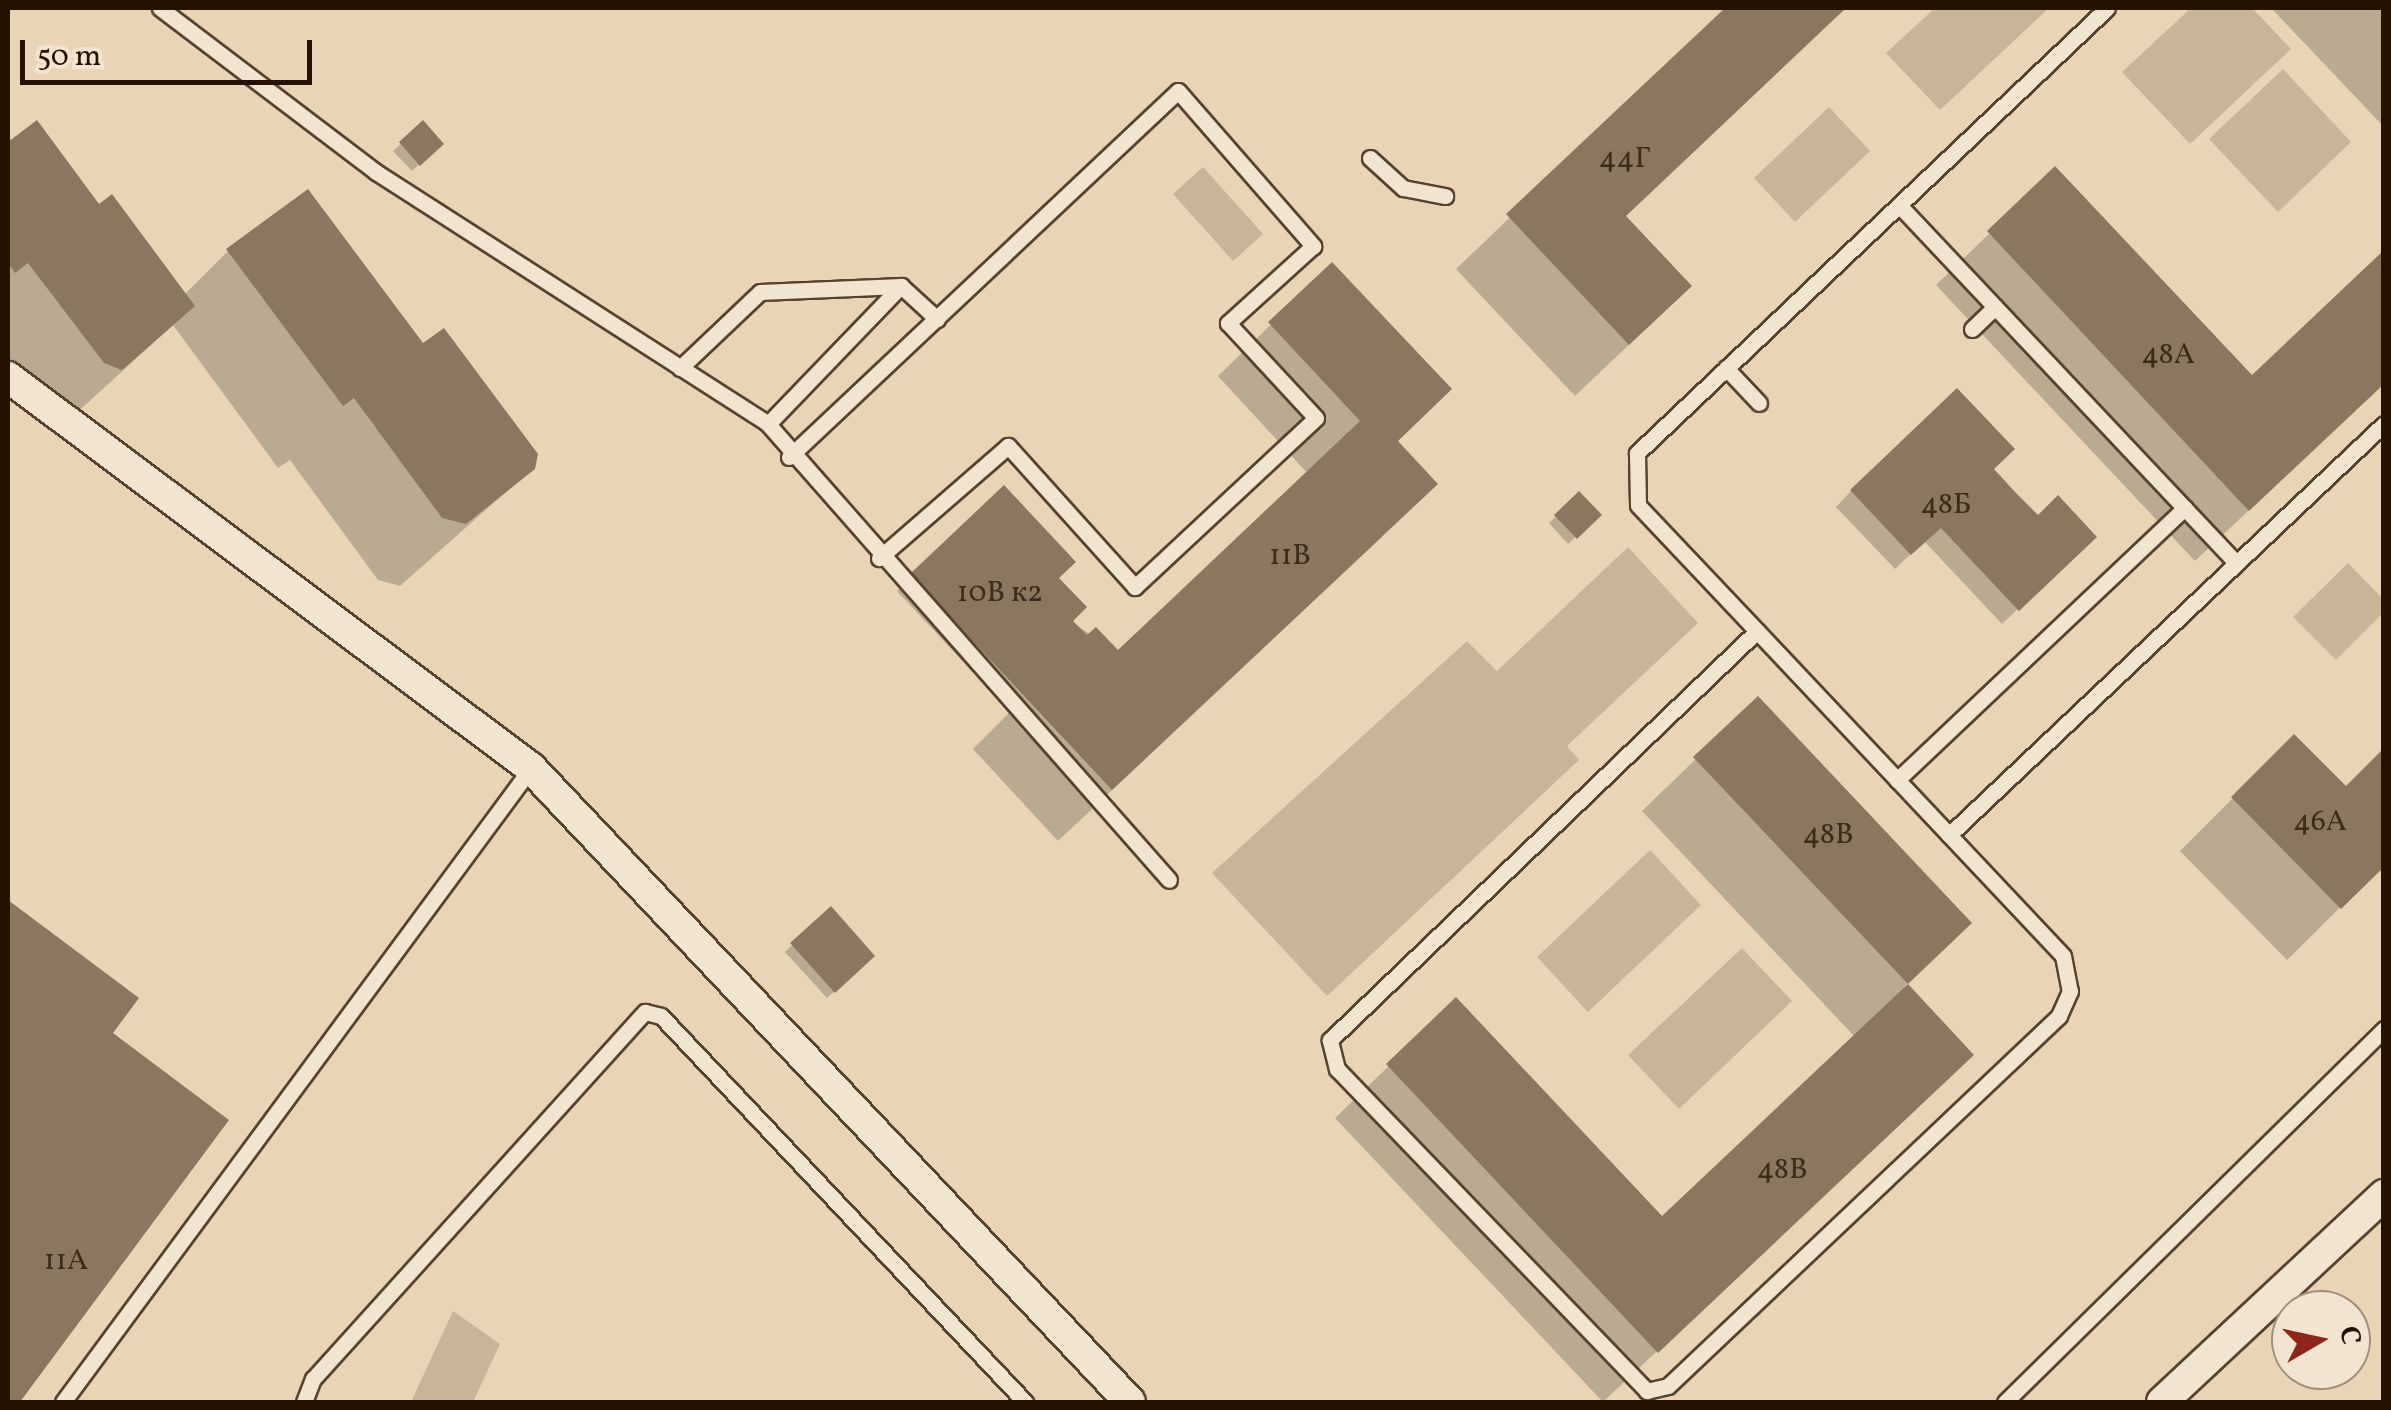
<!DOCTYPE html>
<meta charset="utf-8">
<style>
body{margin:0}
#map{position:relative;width:2391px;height:1410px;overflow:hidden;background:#e9d5b6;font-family:Vollkorn,serif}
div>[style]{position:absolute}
.green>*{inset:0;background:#c8b497}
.shadow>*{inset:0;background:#0003}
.building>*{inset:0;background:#8b7760}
.roads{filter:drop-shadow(2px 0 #56432f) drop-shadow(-2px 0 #56432f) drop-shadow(0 2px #56432f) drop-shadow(0 -2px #56432f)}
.service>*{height:15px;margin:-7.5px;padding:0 7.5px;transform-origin:7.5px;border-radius:7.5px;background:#f1e4d0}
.minor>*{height:30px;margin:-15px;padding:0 15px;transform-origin:15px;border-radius:15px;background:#f1e4d0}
span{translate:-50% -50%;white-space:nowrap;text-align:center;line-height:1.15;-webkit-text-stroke:9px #f1e4d0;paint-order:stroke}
.number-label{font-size:30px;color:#3e2b1a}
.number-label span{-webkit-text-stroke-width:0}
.frame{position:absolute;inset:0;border:10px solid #251202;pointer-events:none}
.north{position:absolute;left:2271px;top:1290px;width:100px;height:100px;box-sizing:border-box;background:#f1e4d0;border:2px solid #9f907e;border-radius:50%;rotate:81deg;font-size:28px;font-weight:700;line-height:40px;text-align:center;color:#251202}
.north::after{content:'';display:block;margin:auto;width:35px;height:45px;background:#8f2418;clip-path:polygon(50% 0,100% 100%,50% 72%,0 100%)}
.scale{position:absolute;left:20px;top:40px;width:292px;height:45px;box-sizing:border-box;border:5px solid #251202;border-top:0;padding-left:12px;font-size:30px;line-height:35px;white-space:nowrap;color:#251202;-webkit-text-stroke:8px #f1e4d0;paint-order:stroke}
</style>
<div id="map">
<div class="green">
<div style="clip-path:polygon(1935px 8px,2049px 8px,1940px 110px,1886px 53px)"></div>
<div style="clip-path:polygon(2191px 8px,2252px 8px,2291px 49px,2190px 144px,2122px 72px)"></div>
<div style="clip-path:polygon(2283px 69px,2351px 142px,2278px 212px,2209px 139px)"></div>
<div style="clip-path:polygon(1829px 107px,1870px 151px,1795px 222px,1754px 178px)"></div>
<div style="clip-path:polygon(1203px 167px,1263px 234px,1233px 261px,1173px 194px)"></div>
<div style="clip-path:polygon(1628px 547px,1698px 623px,1567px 746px,1579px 760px,1327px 996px,1212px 873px,1467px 641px,1497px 671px)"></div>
<div style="clip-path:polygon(2348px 563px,2383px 599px,2383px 613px,2336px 660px,2293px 617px)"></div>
<div style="clip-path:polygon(1650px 850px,1701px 905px,1588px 1012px,1537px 957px)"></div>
<div style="clip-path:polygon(1742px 948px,1792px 1001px,1679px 1109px,1628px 1055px)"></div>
<div style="clip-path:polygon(453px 1311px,500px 1344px,473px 1402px,411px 1402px)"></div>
</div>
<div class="shadow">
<div style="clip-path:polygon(1729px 8px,1845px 8px,1624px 217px,1636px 338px,1575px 396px,1456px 269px)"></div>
<div style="clip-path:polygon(2271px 8px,2384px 8px,2384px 127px)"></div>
<div style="clip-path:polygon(37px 124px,99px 207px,184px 295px,228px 251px,422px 347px,533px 468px,400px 586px,378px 580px,290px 460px,278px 468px,173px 325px,60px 428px,8px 373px,8px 145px)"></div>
<div style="clip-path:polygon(423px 124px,441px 144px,412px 171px,393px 151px)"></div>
<div style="clip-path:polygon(2055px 170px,2252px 378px,2384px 383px,2195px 561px,1936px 285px)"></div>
<div style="clip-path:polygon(1332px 265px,1396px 442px,1382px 537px,1058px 841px,973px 749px,1010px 712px,897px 591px,1004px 489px,1056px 578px,1070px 621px,1118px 653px,1308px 474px,1218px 376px)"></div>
<div style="clip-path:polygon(1991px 469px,2037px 518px,2094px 537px,2002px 624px,1924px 541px,1895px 569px,1836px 507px,1851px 491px)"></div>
<div style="clip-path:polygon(1579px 494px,1598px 515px,1568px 544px,1549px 523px)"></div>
<div style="clip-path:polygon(1758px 699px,1968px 923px,1905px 986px,1971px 1055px,1603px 1402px,1335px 1118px,1456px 1001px,1662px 1220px,1855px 1037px,1642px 811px)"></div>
<div style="clip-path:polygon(2294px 737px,2346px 789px,2384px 864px,2287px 960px,2180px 851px)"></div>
<div style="clip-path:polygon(8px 903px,136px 998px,110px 1034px,226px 1120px,17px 1402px,8px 1402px)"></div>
<div style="clip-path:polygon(830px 909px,872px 956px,827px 998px,785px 952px)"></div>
</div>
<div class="building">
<div style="clip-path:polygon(1725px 8px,1846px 8px,1626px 216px,1692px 286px,1629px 345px,1506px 214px)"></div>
<div style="clip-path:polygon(37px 120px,99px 204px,112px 194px,195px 306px,122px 370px,104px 363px,28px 263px,15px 273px,8px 263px,8px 142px)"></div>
<div style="clip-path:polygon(423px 120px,444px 144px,420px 166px,399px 142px)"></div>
<div style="clip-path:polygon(2055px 166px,2252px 375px,2384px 250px,2384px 384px,2249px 511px,1987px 231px)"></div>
<div style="clip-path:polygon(308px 189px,423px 343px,444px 328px,538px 454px,535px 469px,466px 524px,442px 518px,354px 398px,343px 406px,226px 249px)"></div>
<div style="clip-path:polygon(1332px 262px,1452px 389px,1398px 441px,1438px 484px,1112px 790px,910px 574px,1004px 485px,1076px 562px,1059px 578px,1087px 607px,1073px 621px,1087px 635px,1096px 627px,1118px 650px,1360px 421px,1268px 322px)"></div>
<div style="clip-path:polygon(1957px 388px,2015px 449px,1994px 469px,2015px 492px,2038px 515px,2058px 495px,2097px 537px,2019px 611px,1941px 528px,1911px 555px,1850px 490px)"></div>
<div style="clip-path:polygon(1579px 491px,1602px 515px,1577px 539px,1554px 515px)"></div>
<div style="clip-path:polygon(1758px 696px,1972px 923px,1908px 984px,1974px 1055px,1658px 1353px,1386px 1064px,1456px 997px,1662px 1216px,1908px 984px,1693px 757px)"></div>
<div style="clip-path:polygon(2294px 734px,2346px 786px,2384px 748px,2384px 867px,2341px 909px,2231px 797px)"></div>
<div style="clip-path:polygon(8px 900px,139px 998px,113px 1033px,229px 1120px,20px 1402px,8px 1402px)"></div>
<div style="clip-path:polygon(831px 906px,875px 956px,835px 993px,790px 943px)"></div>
</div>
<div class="roads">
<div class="service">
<div style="left:160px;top:8px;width:271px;rotate:37.2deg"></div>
<div style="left:376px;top:172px;width:466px;rotate:32.7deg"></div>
<div style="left:768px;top:424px;width:192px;rotate:-46.1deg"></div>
<div style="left:1370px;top:158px;width:45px;rotate:42.3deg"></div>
<div style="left:1403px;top:188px;width:43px;rotate:10.8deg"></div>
<div style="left:1899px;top:205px;width:492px;rotate:46.7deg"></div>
<div style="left:1972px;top:329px;width:32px;rotate:-44deg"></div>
<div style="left:680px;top:368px;width:110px;rotate:-43.5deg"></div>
<div style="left:760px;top:292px;width:141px;rotate:-2.4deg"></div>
<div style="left:901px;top:286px;width:49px;rotate:42.5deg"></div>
<div style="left:1726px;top:368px;width:48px;rotate:46.7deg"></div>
<div style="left:768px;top:424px;width:607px;rotate:48.67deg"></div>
<div style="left:789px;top:457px;width:534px;rotate:-43.26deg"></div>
<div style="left:1178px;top:91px;width:206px;rotate:48.9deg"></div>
<div style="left:1313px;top:246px;width:115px;rotate:137.8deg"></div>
<div style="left:1228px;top:323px;width:129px;rotate:47.2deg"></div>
<div style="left:1316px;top:418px;width:248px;rotate:137deg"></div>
<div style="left:1135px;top:587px;width:190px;rotate:-132deg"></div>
<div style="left:1008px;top:446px;width:171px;rotate:139deg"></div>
<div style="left:1757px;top:631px;width:446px;rotate:46.7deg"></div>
<div style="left:2063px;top:956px;width:36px;rotate:79deg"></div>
<div style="left:2070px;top:991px;width:27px;rotate:114deg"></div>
<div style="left:2059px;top:1016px;width:538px;rotate:136.58deg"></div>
<div style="left:1668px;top:1386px;width:22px;rotate:167deg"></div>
<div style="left:1647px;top:1391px;width:447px;rotate:-133.9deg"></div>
<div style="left:1337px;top:1069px;width:30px;rotate:-104deg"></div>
<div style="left:1330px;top:1040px;width:591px;rotate:-43.77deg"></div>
<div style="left:1757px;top:631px;width:173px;rotate:-133.4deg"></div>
<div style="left:1638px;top:505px;width:52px;rotate:-91.1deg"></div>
<div style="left:1637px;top:453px;width:647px;rotate:-43.43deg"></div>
<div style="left:1897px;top:780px;width:396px;rotate:-43.4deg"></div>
<div style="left:1949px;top:835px;width:598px;rotate:-43.38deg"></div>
<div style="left:63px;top:1402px;width:788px;rotate:-53.57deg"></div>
<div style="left:304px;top:1402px;width:25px;rotate:-69deg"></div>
<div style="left:313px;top:1379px;width:495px;rotate:-47.9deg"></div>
<div style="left:645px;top:1012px;width:16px;rotate:14deg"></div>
<div style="left:661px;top:1016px;width:531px;rotate:46.68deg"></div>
<div style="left:2005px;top:1402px;width:532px;rotate:-44.54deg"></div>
</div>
<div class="minor">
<div style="left:8px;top:377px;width:653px;rotate:36.78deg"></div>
<div style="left:531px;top:768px;width:872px;rotate:46.63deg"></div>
<div style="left:2162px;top:1402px;width:304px;rotate:-43deg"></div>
</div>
</div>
<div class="number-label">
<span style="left:1625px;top:159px">44Г</span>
<span style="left:2168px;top:355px">48А</span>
<span style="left:1946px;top:505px">48Б</span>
<span style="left:1290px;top:556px">11В</span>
<span style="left:1000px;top:593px">10В к2</span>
<span style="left:2320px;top:822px">46А</span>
<span style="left:1828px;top:835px">48В</span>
<span style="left:1782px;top:1170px">48В</span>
<span style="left:66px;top:1261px">11А</span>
</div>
<div class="frame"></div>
<div class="north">С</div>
<div class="scale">50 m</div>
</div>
